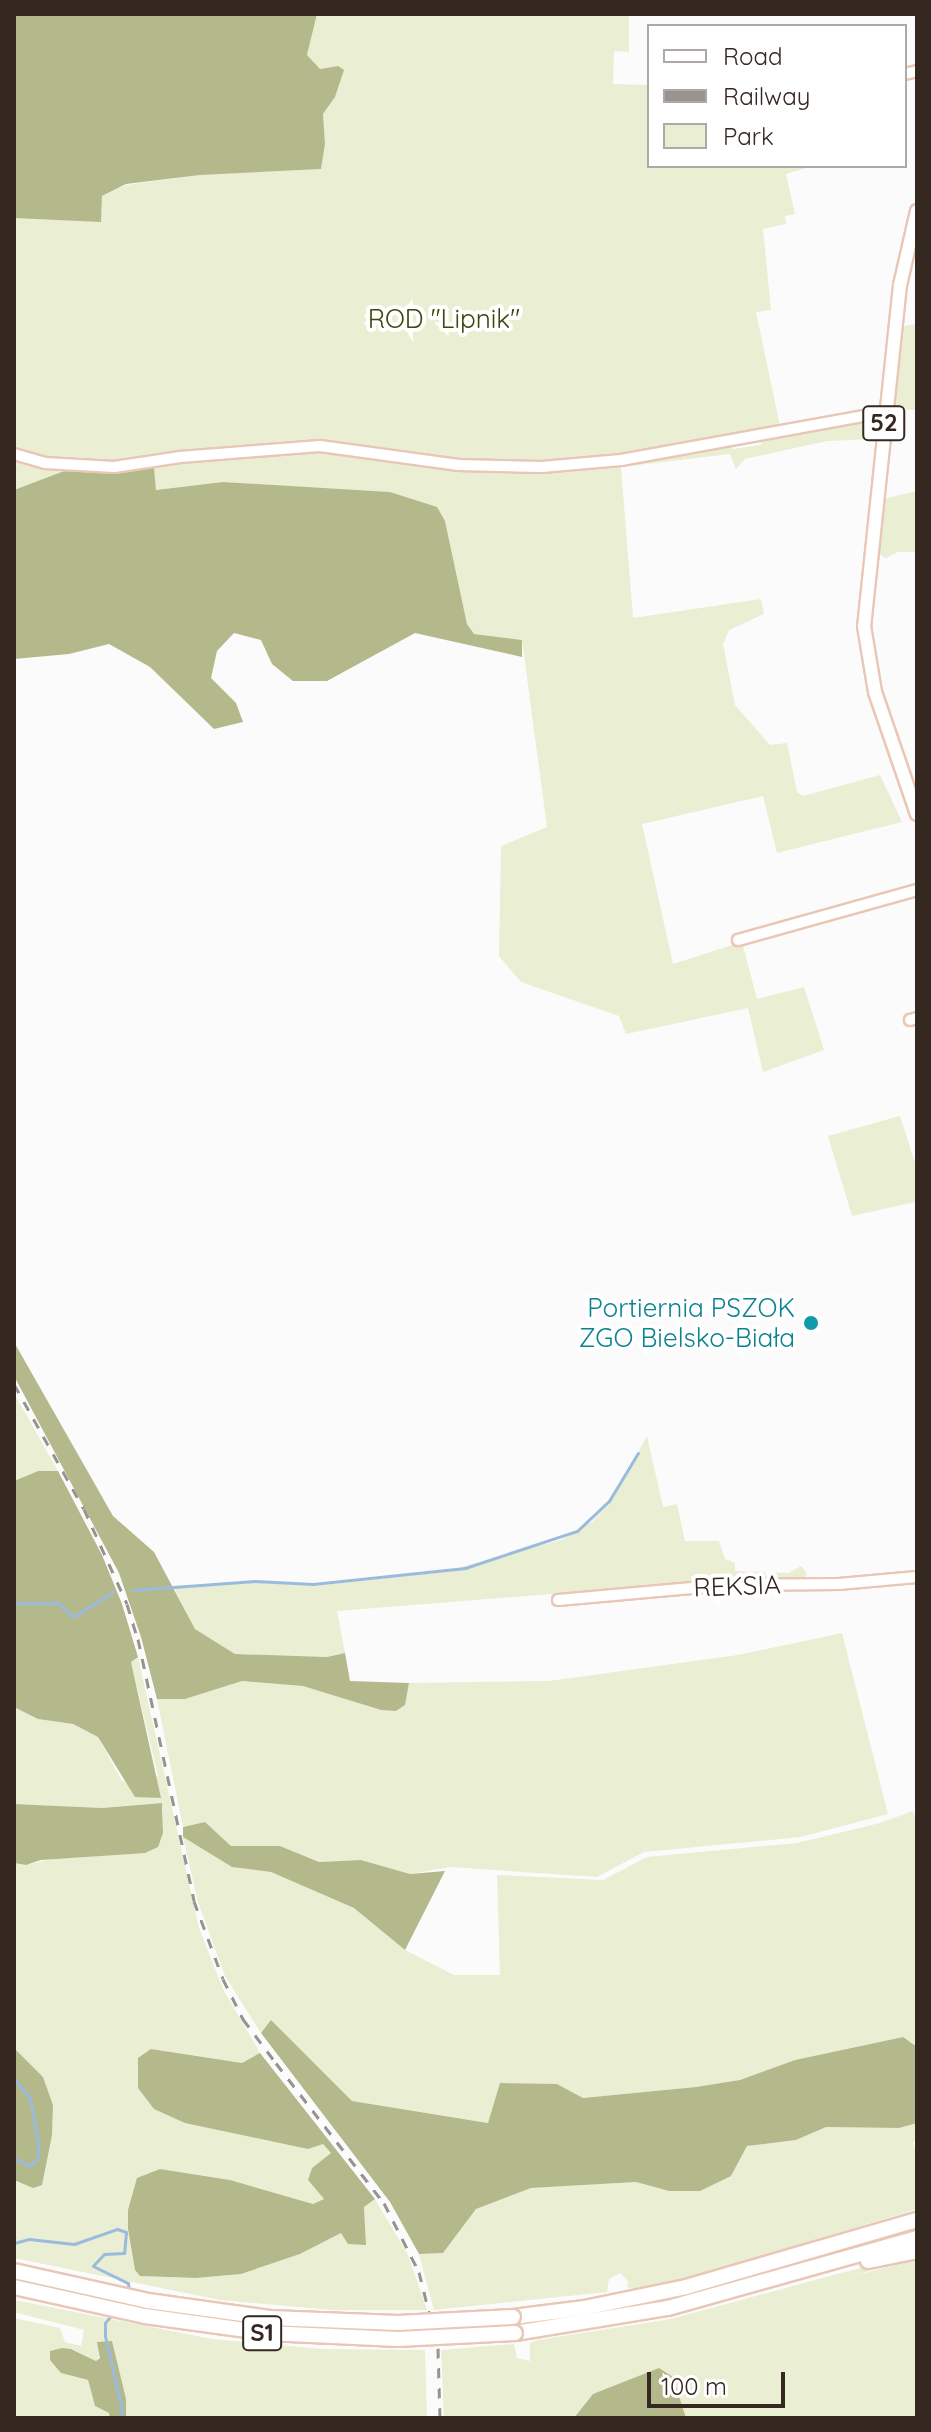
<!DOCTYPE html>
<meta charset="utf-8">
<style>
body{margin:0}
#map{position:relative;width:931px;height:2432px;overflow:hidden;background:#fbfbfb;font-family:Quicksand,sans-serif}
div>[style]{position:absolute}
.green>*{inset:0;background:#eaeed2}
.forest>*{inset:0;background:#b3b98b}
.stream>*{height:3px;margin:-1.5px;padding:0 1.5px;transform-origin:1.5px;border-radius:1.5px;background:#9bbbde}
.roads{filter:drop-shadow(2px 0 #e9c7b6) drop-shadow(-2px 0 #e9c7b6) drop-shadow(0 2px #e9c7b6) drop-shadow(0 -2px #e9c7b6)}
.minor>*{height:10px;margin:-5px;padding:0 5px;transform-origin:5px;border-radius:5px;background:#fff}
.major>*{height:12px;margin:-6px;padding:0 6px;transform-origin:6px;border-radius:6px;background:#fff}
.highway>*{height:14px;margin:-7px;padding:0 7px;transform-origin:7px;border-radius:7px;background:#fff}
.rail>*{height:3px;margin-top:-1.5px;transform-origin:0;background:repeating-linear-gradient(90deg,#99938f 0 10px,transparent 0 20px)}
.bridges{filter:drop-shadow(2px 0 #e9c7b6) drop-shadow(-2px 0 #e9c7b6) drop-shadow(0 2px #e9c7b6) drop-shadow(0 -2px #e9c7b6)}
.highway-bridge>*{height:14px;margin:-7px;padding:0 7px;transform-origin:7px;border-radius:7px;background:#fff}
.dots>*{width:22px;height:22px;translate:-50% -50%;box-sizing:border-box;border:4px solid #fff;border-radius:50%}
span{translate:-50% -50%;white-space:nowrap;text-align:center;line-height:1.15;-webkit-text-stroke:8px #fff;paint-order:stroke}
.shield-label span{padding:2px 6px;background:#fff;border:2px solid;border-radius:6px;-webkit-text-stroke-width:0}
.shield-label{font-size:24px;color:#352821;font-weight:700}
.park-label{font-size:26px;color:#40440e}
.culture-label{font-size:26px;color:#0d838f}
.right{translate:-100% -50%;text-align:right}
.street-label{font-size:26px;color:#352821}
.frame{position:absolute;inset:0;border:16px solid #352821;pointer-events:none}
.legend{position:absolute;left:647px;top:24px;width:260px;height:144px;box-sizing:border-box;background:#fff;border:2px solid #aea9a6;margin:0;padding:10px 14px;list-style:none;font-size:24px;color:#352821}
.legend li{display:flex;align-items:center;gap:16px;height:40px}
.legend b{width:40px;border:2px solid #aea9a6}
.scale{position:absolute;left:647px;top:2372px;width:138px;height:36px;box-sizing:border-box;border:4px solid #352821;border-top:0;padding-left:10px;font-size:24px;line-height:28px;white-space:nowrap;color:#352821;-webkit-text-stroke:6px #fff;paint-order:stroke}
</style>
<div id="map">
<div class="green">
<div style="clip-path:polygon(317px 14px,629px 14px,629px 52px,614px 51px,613px 84px,649px 85px,649px 166px,813px 166px,786px 174px,795px 214px,785px 216px,786px 224px,763px 229px,771px 310px,756px 312px,780px 426px,727px 437px,733px 449px,761px 445px,760px 438px,860px 420px,876px 423px,874px 439px,827px 441px,745px 459px,736px 469px,730px 454px,621px 467px,633px 618px,761px 599px,764px 614px,729px 630px,723px 644px,735px 705px,770px 745px,787px 743px,797px 792px,803px 796px,880px 775px,902px 822px,777px 853px,763px 796px,642px 824px,673px 964px,742px 942px,757px 999px,804px 987px,824px 1050px,763px 1072px,748px 1008px,626px 1034px,619px 1016px,521px 982px,499px 956px,501px 846px,547px 827px,522px 640px,474px 634px,467px 624px,445px 521px,390px 492px,223px 482px,156px 490px,153px 468px,72px 468px,14px 490px,14px 218px,101px 221px,102px 196px,126px 185px,200px 175px,321px 169px,325px 144px,323px 114px,335px 97px,338px 66px,320px 69px,307px 55px)"></div>
<div style="clip-path:polygon(917px 324px,917px 410px,895px 409px,904px 326px)"></div>
<div style="clip-path:polygon(917px 491px,917px 552px,898px 552px,886px 558px,877px 553px,883px 499px)"></div>
<div style="clip-path:polygon(900px 1116px,917px 1169px,917px 1209px,915px 1202px,852px 1216px,828px 1136px)"></div>
<div style="clip-path:polygon(14px 1393px,58px 1471px,37px 1471px,14px 1481px)"></div>
<div style="clip-path:polygon(647px 1436px,663px 1507px,677px 1504px,685px 1541px,719px 1541px,725px 1559px,735px 1563px,735px 1571px,789px 1573px,801px 1566px,807px 1573px,805px 1579px,702px 1582px,337px 1611px,345px 1653px,327px 1657px,235px 1654px,195px 1629px,174px 1588px,255px 1582px,314px 1586px,443px 1572px,561px 1540px,593px 1521px,610px 1503px)"></div>
<div style="clip-path:polygon(842px 1633px,888px 1814px,801px 1837px,644px 1852px,597px 1877px,450px 1867px,410px 1874px,361px 1860px,319px 1862px,280px 1846px,231px 1846px,205px 1822px,183px 1827px,157px 1699px,185px 1699px,242px 1681px,303px 1686px,381px 1710px,396px 1711px,405px 1705px,409px 1683px,549px 1681px,738px 1655px)"></div>
<div style="clip-path:polygon(138px 1657px,199px 1928px,223px 1989px,260px 2053px,242px 2063px,151px 2049px,323px 2144px,331px 2153px,312px 2168px,308px 2180px,324px 2199px,313px 2204px,230px 2180px,160px 2169px,128px 2229px,135px 2270px,140px 2276px,196px 2278px,241px 2274px,300px 2254px,341px 2233px,366px 2244px,364px 2207px,375px 2199px,408px 2255px,427px 2310px,332px 2310px,220px 2300px,14px 2258px,14px 2180px,33px 2188px,52px 2135px,53px 2105px,43px 2077px,14px 2048px,14px 1863px,26px 1865px,163px 1833px,163px 1809px,161px 1803px,102px 1808px,14px 1804px,14px 1707px,38px 1719px,73px 1724px,98px 1737px,122px 1781px,158px 1776px,131px 1662px)"></div>
<div style="clip-path:polygon(913px 1811px,917px 1822px,917px 2047px,902px 2037px,795px 2060px,740px 2080px,696px 2087px,583px 2098px,557px 2084px,489px 2123px,352px 2101px,271px 2021px,261px 2033px,225px 1976px,198px 1902px,183px 1837px,232px 1867px,271px 1872px,354px 1908px,405px 1950px,454px 1975px,500px 1975px,497px 1875px,603px 1880px,647px 1857px,797px 1843px,880px 1823px)"></div>
<div style="clip-path:polygon(917px 2123px,917px 2140px,913px 2142px,917px 2155px,917px 2209px,706px 2273px,638px 2290px,627px 2287px,628px 2281px,620px 2273px,609px 2279px,607px 2292px,434px 2310px,419px 2254px,443px 2253px,476px 2209px,531px 2188px,636px 2182px,669px 2191px,731px 2176px,747px 2146px,796px 2140px,826px 2127px,899px 2128px)"></div>
<div style="clip-path:polygon(917px 2259px,917px 2418px,686px 2418px,673px 2377px,593px 2394px,574px 2418px,444px 2418px,441px 2350px,514px 2344px,517px 2358px,530px 2361px,530px 2343px,537px 2340px,671px 2319px,841px 2273px,881px 2263px,882px 2266px,857px 2275px)"></div>
<div style="clip-path:polygon(14px 2300px,212px 2339px,322px 2349px,425px 2350px,427px 2418px,126px 2418px,126px 2399px,111px 2341px,96px 2361px,72px 2349px,61px 2373px,88px 2380px,95px 2406px,109px 2413px,110px 2418px,14px 2418px,14px 2318px,60px 2328px,65px 2342px,81px 2346px,84px 2330px,14px 2312px)"></div>
</div>
<div class="forest">
<div style="clip-path:polygon(14px 14px,317px 14px,307px 55px,320px 69px,338px 66px,344px 70px,335px 97px,323px 114px,325px 144px,321px 169px,200px 175px,126px 184px,102px 196px,101px 222px,14px 218px)"></div>
<div style="clip-path:polygon(72px 468px,154px 468px,156px 490px,223px 482px,390px 492px,437px 507px,445px 521px,467px 624px,474px 634px,522px 640px,522px 657px,415px 633px,327px 681px,293px 681px,272px 664px,261px 640px,234px 633px,217px 651px,211px 678px,236px 703px,243px 722px,214px 729px,150px 667px,109px 644px,69px 654px,14px 659px,14px 490px)"></div>
<div style="clip-path:polygon(14px 1342px,113px 1516px,154px 1552px,195px 1629px,235px 1654px,327px 1657px,345px 1653px,350px 1681px,409px 1683px,405px 1705px,396px 1711px,381px 1710px,303px 1686px,242px 1681px,185px 1699px,157px 1699px,141px 1637px,119px 1573px,14px 1376px)"></div>
<div style="clip-path:polygon(38px 1471px,58px 1471px,102px 1555px,122px 1604px,138px 1657px,131px 1662px,161px 1798px,135px 1797px,98px 1737px,73px 1724px,38px 1719px,14px 1707px,14px 1481px)"></div>
<div style="clip-path:polygon(162px 1803px,163px 1833px,158px 1847px,145px 1853px,41px 1860px,26px 1865px,14px 1863px,14px 1804px,102px 1808px)"></div>
<div style="clip-path:polygon(205px 1822px,231px 1846px,280px 1846px,319px 1862px,361px 1860px,410px 1874px,445px 1871px,405px 1950px,354px 1908px,271px 1872px,232px 1867px,183px 1837px,183px 1827px)"></div>
<div style="clip-path:polygon(271px 2020px,352px 2101px,488px 2123px,500px 2083px,557px 2084px,583px 2098px,696px 2087px,740px 2080px,795px 2060px,903px 2037px,917px 2047px,917px 2123px,899px 2128px,826px 2127px,796px 2140px,747px 2146px,731px 2176px,700px 2191px,669px 2191px,636px 2182px,531px 2188px,476px 2209px,443px 2253px,419px 2254px,390px 2202px,261px 2033px)"></div>
<div style="clip-path:polygon(14px 2048px,43px 2077px,53px 2105px,52px 2135px,42px 2185px,33px 2188px,14px 2180px)"></div>
<div style="clip-path:polygon(151px 2049px,242px 2063px,260px 2053px,375px 2199px,364px 2207px,366px 2245px,348px 2244px,341px 2233px,300px 2254px,241px 2274px,196px 2278px,140px 2276px,135px 2270px,128px 2229px,128px 2210px,137px 2178px,160px 2169px,230px 2180px,313px 2204px,324px 2199px,308px 2180px,312px 2168px,331px 2153px,323px 2144px,308px 2149px,185px 2123px,154px 2109px,138px 2088px,138px 2058px)"></div>
<div style="clip-path:polygon(112px 2341px,126px 2399px,126px 2418px,110px 2418px,109px 2413px,95px 2406px,88px 2380px,61px 2373px,50px 2360px,50px 2351px,62px 2348px,71px 2349px,96px 2361px,100px 2358px,97px 2342px)"></div>
<div style="clip-path:polygon(659px 2368px,673px 2377px,686px 2418px,574px 2418px,593px 2394px)"></div>
</div>
<div class="stream">
<div style="left:133px;top:1590px;width:122px;rotate:-4.2deg"></div>
<div style="left:255px;top:1581px;width:58px;rotate:3deg"></div>
<div style="left:313px;top:1584px;width:153px;rotate:-6deg"></div>
<div style="left:465px;top:1568px;width:118px;rotate:-18.3deg"></div>
<div style="left:577px;top:1531px;width:44px;rotate:-43.2deg"></div>
<div style="left:609px;top:1501px;width:56px;rotate:-58.9deg"></div>
<div style="left:14px;top:1603px;width:44px"></div>
<div style="left:58px;top:1603px;width:21px;rotate:43deg"></div>
<div style="left:73px;top:1617px;width:47px;rotate:-32deg"></div>
<div style="left:14px;top:2079px;width:25px;rotate:50deg"></div>
<div style="left:30px;top:2098px;width:46px;rotate:79.9deg"></div>
<div style="left:38px;top:2143px;width:15px;rotate:90deg"></div>
<div style="left:38px;top:2158px;width:11px;rotate:135deg"></div>
<div style="left:30px;top:2166px;width:18px;rotate:-153deg"></div>
<div style="left:14px;top:2243px;width:16px;rotate:-15deg"></div>
<div style="left:29px;top:2239px;width:45px;rotate:6.3deg"></div>
<div style="left:74px;top:2244px;width:46px;rotate:-19.2deg"></div>
<div style="left:117px;top:2229px;width:9px;rotate:18deg"></div>
<div style="left:126px;top:2232px;width:21px;rotate:95deg"></div>
<div style="left:124px;top:2253px;width:20px;rotate:177deg"></div>
<div style="left:104px;top:2254px;width:16px;rotate:133deg"></div>
<div style="left:93px;top:2266px;width:39px;rotate:26deg"></div>
<div style="left:128px;top:2283px;width:8px;rotate:83deg"></div>
<div style="left:113px;top:2313px;width:13px;rotate:129deg"></div>
<div style="left:105px;top:2323px;width:13px;rotate:90deg"></div>
<div style="left:105px;top:2336px;width:76px;rotate:77.1deg"></div>
<div style="left:122px;top:2410px;width:8px;rotate:104deg"></div>
</div>
<div class="roads">
<div class="minor">
<div style="left:905px;top:74px;width:12px;rotate:-14deg"></div>
<div style="left:14px;top:454px;width:32px;rotate:16deg"></div>
<div style="left:45px;top:463px;width:69px;rotate:3.3deg"></div>
<div style="left:114px;top:467px;width:67px;rotate:-8.6deg"></div>
<div style="left:180px;top:457px;width:140px;rotate:-4.5deg"></div>
<div style="left:320px;top:446px;width:140px;rotate:7.8deg"></div>
<div style="left:459px;top:465px;width:83px;rotate:1.4deg"></div>
<div style="left:542px;top:467px;width:79px;rotate:-5.1deg"></div>
<div style="left:621px;top:460px;width:247px;rotate:-10.3deg"></div>
<div style="left:864px;top:416px;width:21px;rotate:-3deg"></div>
<div style="left:738px;top:940px;width:186px;rotate:-15.6deg"></div>
<div style="left:910px;top:1020px;width:7px;rotate:-16deg"></div>
<div style="left:558px;top:1600px;width:168px;rotate:-5.1deg"></div>
<div style="left:725px;top:1585px;width:114px;rotate:-0.5deg"></div>
<div style="left:839px;top:1584px;width:78px;rotate:-5.1deg"></div>
</div>
<div class="major">
<div style="left:917px;top:211px;width:76px;rotate:102.9deg"></div>
<div style="left:900px;top:285px;width:343px;rotate:96deg"></div>
<div style="left:864px;top:626px;width:67px;rotate:80.5deg"></div>
<div style="left:875px;top:692px;width:129px;rotate:71deg"></div>
</div>
<div class="highway">
<div style="left:868px;top:2261px;width:50px;rotate:-11.5deg"></div>
<div style="left:513px;top:2317px;width:72px;rotate:-7.2deg"></div>
<div style="left:584px;top:2308px;width:104px;rotate:-11.6deg"></div>
<div style="left:686px;top:2287px;width:241px;rotate:-16.2deg"></div>
<div style="left:515px;top:2333px;width:155px;rotate:-9.3deg"></div>
<div style="left:668px;top:2308px;width:259px;rotate:-15.7deg"></div>
</div>
</div>
<div class="rail">
<div style="left:14px;top:1384px;width:143px;rotate:60.8deg"></div>
<div style="left:84px;top:1509px;width:104px;rotate:65.6deg"></div>
<div style="left:127px;top:1604px;width:37px;rotate:73deg"></div>
<div style="left:138px;top:1639px;width:268px;rotate:77.9deg"></div>
<div style="left:194px;top:1901px;width:83px;rotate:69.6deg"></div>
<div style="left:223px;top:1979px;width:45px;rotate:63.4deg"></div>
<div style="left:243px;top:2019px;width:55px;rotate:53.1deg"></div>
<div style="left:276px;top:2063px;width:177px;rotate:52.4deg"></div>
<div style="left:384px;top:2203px;width:77px;rotate:63.1deg"></div>
<div style="left:419px;top:2272px;width:78px;rotate:76deg"></div>
<div style="left:438px;top:2348px;width:70px;rotate:88.4deg"></div>
</div>
<div class="bridges">
<div class="highway-bridge">
<div style="left:14px;top:2271px;width:137px;rotate:12.6deg"></div>
<div style="left:148px;top:2301px;width:123px;rotate:7.9deg"></div>
<div style="left:270px;top:2318px;width:128px;rotate:2.2deg"></div>
<div style="left:398px;top:2323px;width:115px;rotate:-3deg"></div>
<div style="left:14px;top:2287px;width:134px;rotate:12.5deg"></div>
<div style="left:145px;top:2316px;width:123px;rotate:7.9deg"></div>
<div style="left:267px;top:2333px;width:131px;rotate:2.6deg"></div>
<div style="left:398px;top:2339px;width:117px;rotate:-2.9deg"></div>
</div>
</div>
<div class="dots">
<div style="left:811px;top:1323px;background:#0f9aa8"></div>
</div>
<div class="shield-label">
<span style="left:884px;top:423px">52</span>
<span style="left:262px;top:2333px">S1</span>
</div>
<div class="park-label">
<span style="left:444px;top:319px">ROD "Lipnik"</span>
</div>
<div class="culture-label">
<span class="right" style="left:795px;top:1323px">Portiernia PSZOK<br>ZGO Bielsko-Biała</span>
</div>
<div class="street-label">
<span style="left:737px;top:1586px;rotate:-2deg">REKSIA</span>
</div>
<div class="frame"></div>
<ul class="legend">
<li><b style="height:10px;background:#fff"></b>Road</li>
<li><b style="height:10px;background:#99938f"></b>Railway</li>
<li><b style="height:22px;background:#eaeed2"></b>Park</li>
</ul>
<div class="scale">100 m</div>
</div>
